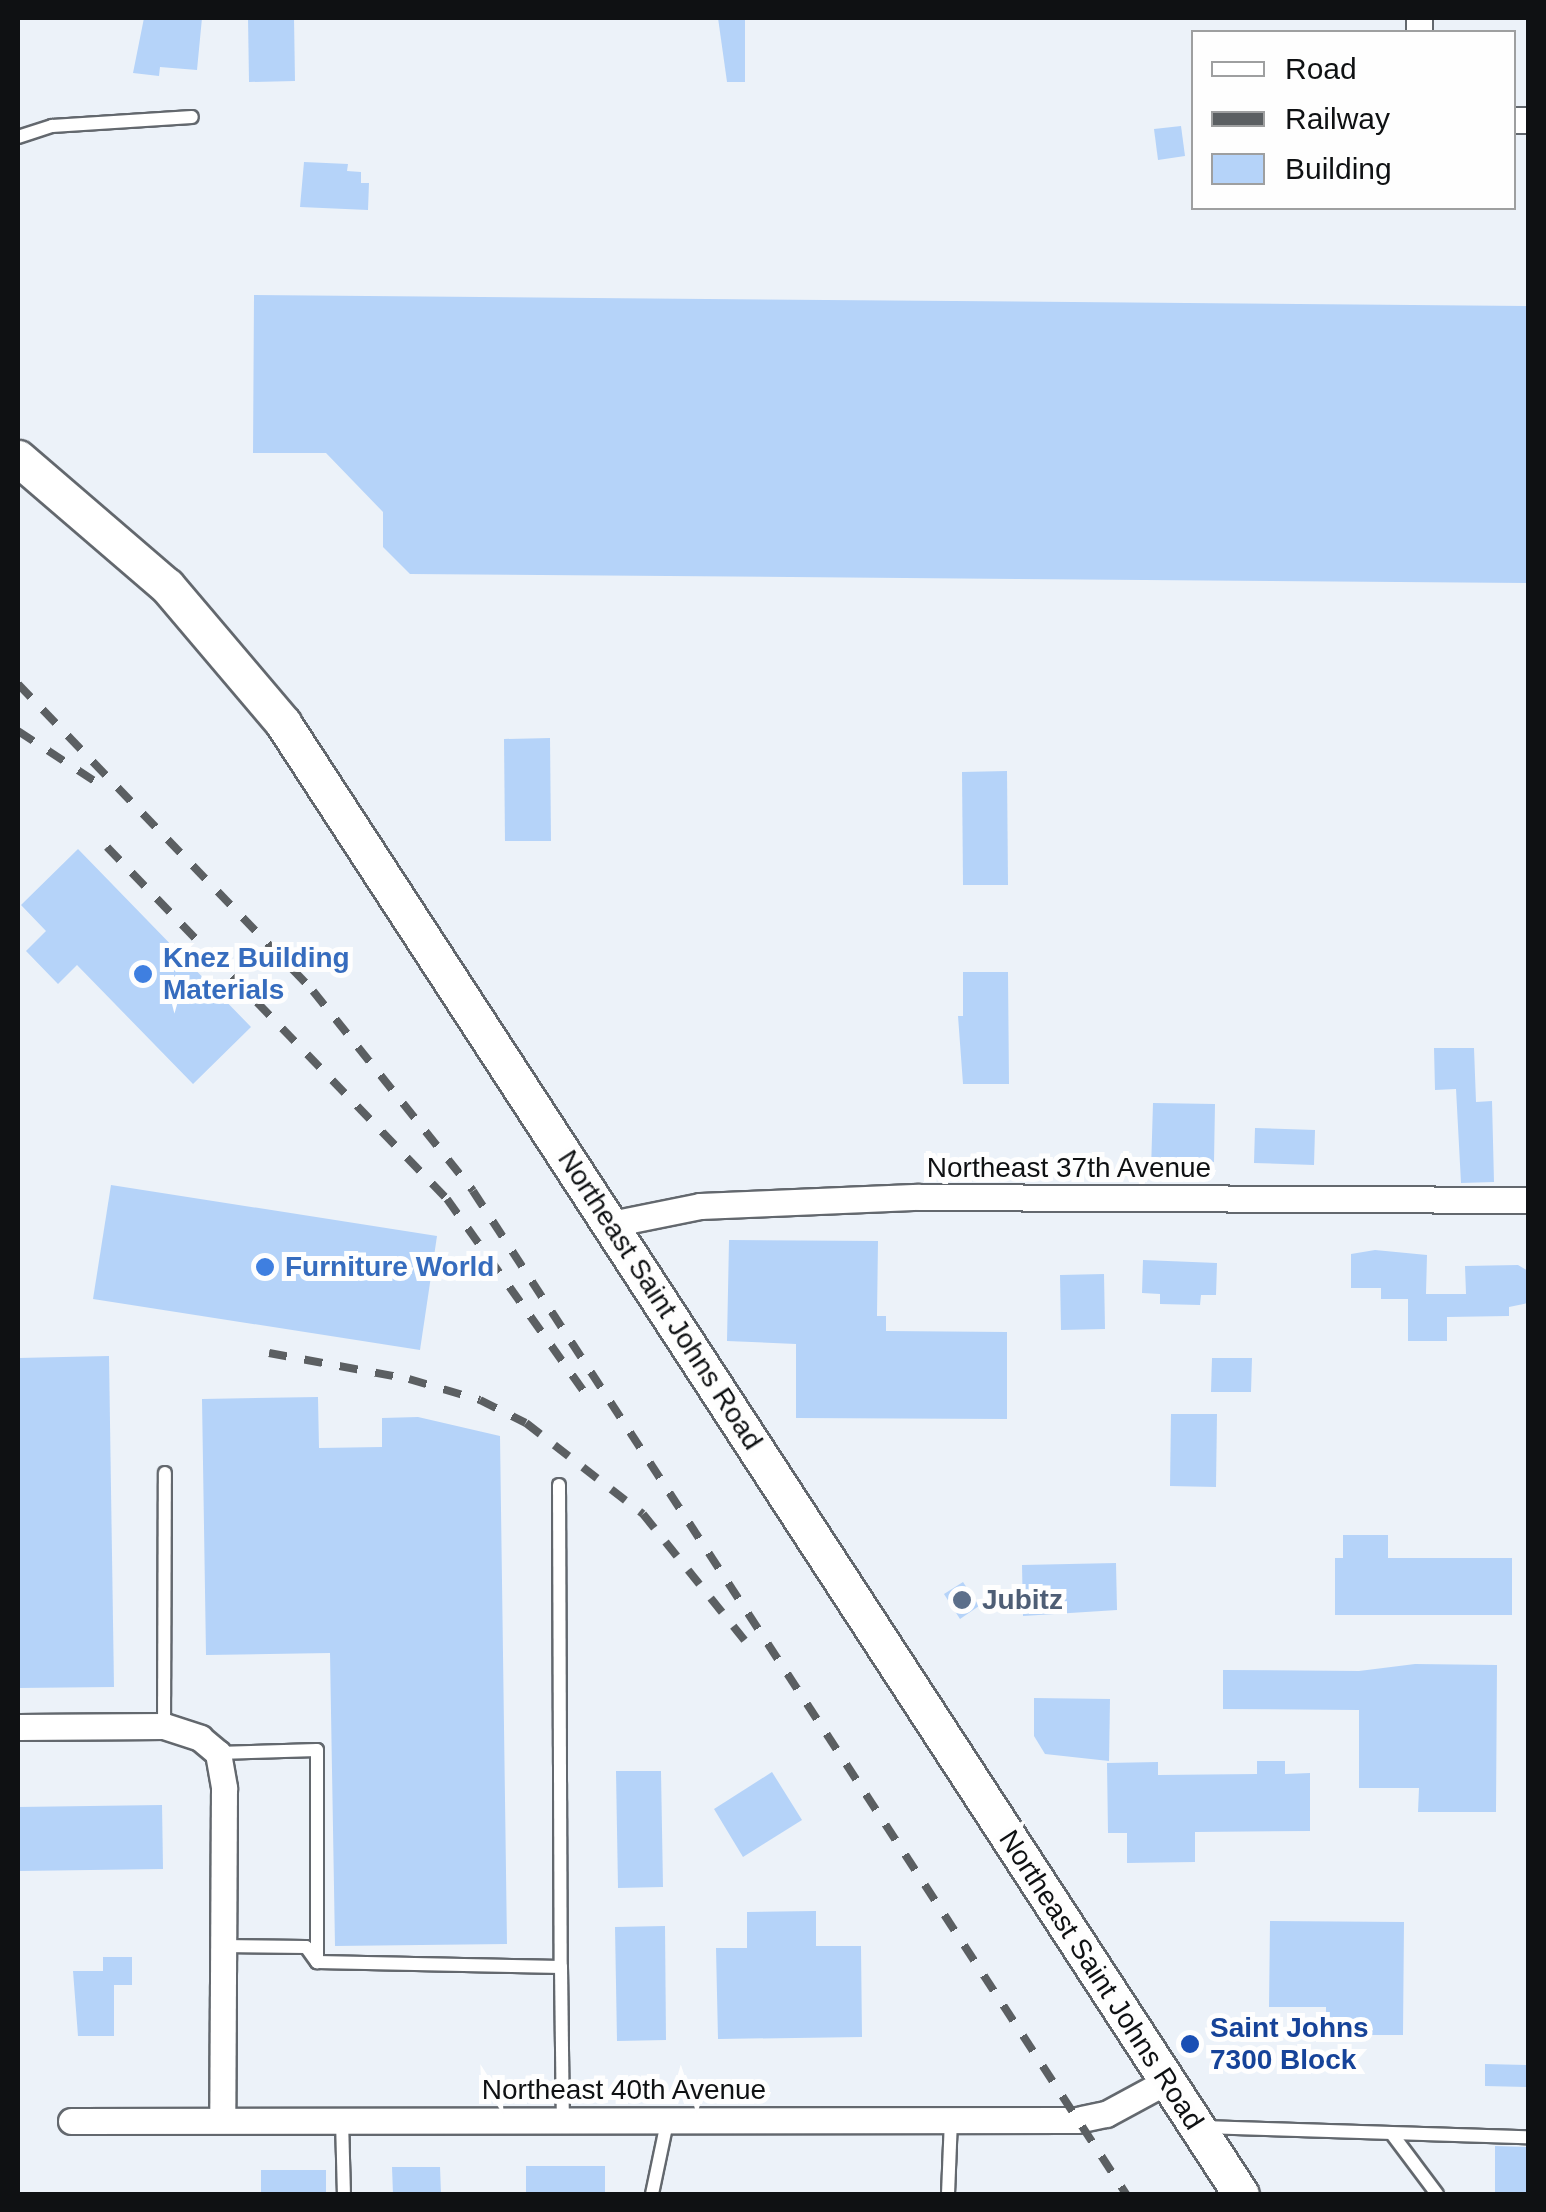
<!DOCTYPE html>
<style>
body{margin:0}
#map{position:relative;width:1546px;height:2212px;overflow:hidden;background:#ecf2f9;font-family:Arial,sans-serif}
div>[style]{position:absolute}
.building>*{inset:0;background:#b5d3f9}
.roads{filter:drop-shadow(2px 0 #63686e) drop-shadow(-2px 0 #63686e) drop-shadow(0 2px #63686e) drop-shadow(0 -2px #63686e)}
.service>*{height:12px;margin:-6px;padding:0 6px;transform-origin:6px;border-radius:6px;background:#fff}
.minor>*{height:25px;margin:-12.5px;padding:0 12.5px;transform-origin:12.5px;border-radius:12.5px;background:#fff}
.secondary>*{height:35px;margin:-17.5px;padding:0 17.5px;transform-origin:17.5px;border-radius:17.5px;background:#fff}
.rail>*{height:8px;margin-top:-4px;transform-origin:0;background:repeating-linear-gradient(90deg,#5b5f62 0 18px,transparent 0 36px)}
.dots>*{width:28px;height:28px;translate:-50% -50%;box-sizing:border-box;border:5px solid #fefefe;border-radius:50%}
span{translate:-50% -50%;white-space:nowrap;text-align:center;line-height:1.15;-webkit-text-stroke:10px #fefefe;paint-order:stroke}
.shop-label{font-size:28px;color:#366cbe;font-weight:700}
.left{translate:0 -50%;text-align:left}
.street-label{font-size:28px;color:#0f1113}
.service-label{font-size:28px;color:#4e5e75;font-weight:700}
.transit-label{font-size:28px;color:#164399;font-weight:700}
.frame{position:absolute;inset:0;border:20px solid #0f1113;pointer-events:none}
.legend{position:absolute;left:1191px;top:30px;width:325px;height:180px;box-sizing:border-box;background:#fefefe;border:2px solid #9e9fa0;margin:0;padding:12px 18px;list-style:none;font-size:30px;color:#0f1113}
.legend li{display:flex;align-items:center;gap:20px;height:50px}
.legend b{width:50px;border:2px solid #9e9fa0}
</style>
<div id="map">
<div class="building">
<div style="clip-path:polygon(144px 18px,202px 18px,197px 70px,160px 67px,159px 76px,133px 73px)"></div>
<div style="clip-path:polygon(248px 18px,294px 18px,295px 81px,249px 82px)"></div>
<div style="clip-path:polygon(718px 18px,745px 18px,745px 82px,727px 82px)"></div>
<div style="clip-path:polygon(1181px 126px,1185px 156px,1158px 160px,1154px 129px)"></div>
<div style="clip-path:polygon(304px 162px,348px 164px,347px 171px,361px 172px,361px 183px,369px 183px,368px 210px,300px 207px)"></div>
<div style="clip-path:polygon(254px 295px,1528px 306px,1528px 583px,410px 574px,383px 547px,383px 512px,326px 453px,253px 453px)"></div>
<div style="clip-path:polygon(550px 738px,551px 841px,505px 841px,504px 739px)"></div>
<div style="clip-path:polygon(1007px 771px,1008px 885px,963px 885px,962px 772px)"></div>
<div style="clip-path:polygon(78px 849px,251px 1027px,193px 1084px,77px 965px,58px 984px,26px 951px,46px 931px,21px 905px)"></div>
<div style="clip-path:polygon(963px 972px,1008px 972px,1009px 1084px,963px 1084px,958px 1016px,963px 1016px)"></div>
<div style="clip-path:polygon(1434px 1048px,1474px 1048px,1476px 1102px,1492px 1101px,1494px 1182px,1461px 1183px,1456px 1089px,1435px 1090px)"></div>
<div style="clip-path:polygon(1153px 1103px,1215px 1104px,1214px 1162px,1196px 1161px,1196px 1171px,1151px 1170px)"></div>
<div style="clip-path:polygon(1255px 1128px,1315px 1130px,1314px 1165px,1254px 1163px)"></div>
<div style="clip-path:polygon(111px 1185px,437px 1236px,420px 1350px,93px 1299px)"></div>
<div style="clip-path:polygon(729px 1240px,878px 1241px,877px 1316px,886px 1316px,886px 1331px,1007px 1332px,1007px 1419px,796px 1418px,796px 1344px,727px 1341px)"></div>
<div style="clip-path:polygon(1375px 1250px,1427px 1255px,1426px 1294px,1466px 1294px,1465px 1266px,1518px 1265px,1528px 1271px,1528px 1303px,1509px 1307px,1509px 1316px,1447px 1317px,1447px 1341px,1408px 1341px,1408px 1299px,1381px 1299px,1381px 1288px,1351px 1288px,1351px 1254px)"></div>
<div style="clip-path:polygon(1143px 1260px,1217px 1263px,1216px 1295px,1201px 1295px,1200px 1305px,1160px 1304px,1160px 1294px,1142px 1293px)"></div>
<div style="clip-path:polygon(1104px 1274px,1105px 1329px,1061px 1330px,1060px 1275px)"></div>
<div style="clip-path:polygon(109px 1356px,114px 1687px,18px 1688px,18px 1358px)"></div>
<div style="clip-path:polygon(1212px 1358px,1252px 1358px,1251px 1392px,1211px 1392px)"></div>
<div style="clip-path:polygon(318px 1397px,319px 1448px,382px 1447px,382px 1418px,418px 1417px,500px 1436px,507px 1944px,335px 1946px,330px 1653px,206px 1655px,202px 1399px)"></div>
<div style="clip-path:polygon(1171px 1414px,1217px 1414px,1216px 1487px,1170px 1486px)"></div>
<div style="clip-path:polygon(1343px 1535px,1388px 1535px,1388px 1558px,1512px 1558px,1512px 1615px,1335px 1615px,1335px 1558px,1343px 1558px)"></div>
<div style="clip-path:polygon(1116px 1563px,1117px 1610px,1023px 1616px,1022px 1565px)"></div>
<div style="clip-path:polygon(963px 1582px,979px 1606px,960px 1619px,944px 1594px)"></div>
<div style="clip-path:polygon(1415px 1664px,1497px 1665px,1496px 1812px,1418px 1812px,1419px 1788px,1359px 1788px,1359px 1710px,1223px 1709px,1223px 1670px,1359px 1671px)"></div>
<div style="clip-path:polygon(1034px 1698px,1110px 1699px,1109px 1761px,1045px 1754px,1034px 1736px)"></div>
<div style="clip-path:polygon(1257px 1761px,1285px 1761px,1285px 1774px,1310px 1773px,1310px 1831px,1195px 1832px,1195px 1862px,1127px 1863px,1127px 1833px,1108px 1833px,1107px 1763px,1158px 1762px,1158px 1775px,1257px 1774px)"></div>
<div style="clip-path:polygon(616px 1771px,661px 1771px,663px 1887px,618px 1888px)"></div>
<div style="clip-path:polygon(772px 1772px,802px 1820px,743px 1857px,714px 1809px)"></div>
<div style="clip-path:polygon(162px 1805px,163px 1869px,18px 1871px,18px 1807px)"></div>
<div style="clip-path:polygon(816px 1911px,816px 1946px,861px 1946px,862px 2037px,718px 2039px,716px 1948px,747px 1948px,747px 1912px)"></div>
<div style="clip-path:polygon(1270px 1921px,1404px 1922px,1403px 2035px,1326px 2035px,1326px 2007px,1269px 2007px)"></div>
<div style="clip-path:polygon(665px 1926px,666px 2040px,617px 2041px,615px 1927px)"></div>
<div style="clip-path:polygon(103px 1957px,132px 1957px,132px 1985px,114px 1985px,114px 2036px,78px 2036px,73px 1971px,103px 1971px)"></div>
<div style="clip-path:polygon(1485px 2064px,1528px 2065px,1528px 2087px,1485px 2086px)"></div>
<div style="clip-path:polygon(1495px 2146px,1528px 2147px,1528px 2194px,1495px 2194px)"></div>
<div style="clip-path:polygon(526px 2166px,605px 2166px,605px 2194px,526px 2194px)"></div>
<div style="clip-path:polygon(392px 2167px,440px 2167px,441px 2194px,393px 2194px)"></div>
<div style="clip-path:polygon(261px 2170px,326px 2170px,326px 2194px,261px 2194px)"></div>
</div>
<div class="roads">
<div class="service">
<div style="left:18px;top:137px;width:36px;rotate:-18deg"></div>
<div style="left:52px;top:126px;width:140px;rotate:-3.7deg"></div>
<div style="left:559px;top:1485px;width:482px;rotate:89.8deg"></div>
<div style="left:164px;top:1726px;width:253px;rotate:-89.8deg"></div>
<div style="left:218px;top:1753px;width:99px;rotate:-1.7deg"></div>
<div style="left:317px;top:1750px;width:212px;rotate:90deg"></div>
<div style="left:221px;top:1946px;width:85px;rotate:0.7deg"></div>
<div style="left:306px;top:1947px;width:19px;rotate:54deg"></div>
<div style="left:317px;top:1962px;width:244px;rotate:1.2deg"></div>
<div style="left:561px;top:1967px;width:153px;rotate:89.3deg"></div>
<div style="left:342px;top:2120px;width:74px;rotate:88.5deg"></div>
<div style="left:1201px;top:2127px;width:327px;rotate:1.8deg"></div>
<div style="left:1392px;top:2134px;width:75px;rotate:53.1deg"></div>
<div style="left:652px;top:2194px;width:74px;rotate:-78.2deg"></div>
<div style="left:948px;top:2194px;width:74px;rotate:-87.7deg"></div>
</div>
<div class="minor">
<div style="left:1419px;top:32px;width:14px;rotate:-90deg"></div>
<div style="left:1514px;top:120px;width:14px"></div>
<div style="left:611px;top:1224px;width:91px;rotate:-11.4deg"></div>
<div style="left:700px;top:1206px;width:219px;rotate:-2.4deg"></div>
<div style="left:919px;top:1197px;width:609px;rotate:0.28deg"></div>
<div style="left:18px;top:1727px;width:146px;rotate:-0.4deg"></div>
<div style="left:164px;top:1726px;width:38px;rotate:18deg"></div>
<div style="left:200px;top:1738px;width:23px;rotate:40deg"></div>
<div style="left:218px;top:1753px;width:36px;rotate:80deg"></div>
<div style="left:224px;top:1788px;width:332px;rotate:90.3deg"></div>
<div style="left:71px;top:2121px;width:1006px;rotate:-0.06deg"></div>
<div style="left:1077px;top:2120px;width:30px;rotate:-12deg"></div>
<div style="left:1106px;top:2114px;width:69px;rotate:-28.4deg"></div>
</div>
<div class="secondary">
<div style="left:18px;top:458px;width:196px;rotate:40.7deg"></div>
<div style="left:167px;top:586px;width:180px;rotate:49.7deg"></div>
<div style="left:283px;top:723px;width:1755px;rotate:56.93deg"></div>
</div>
</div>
<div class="rail">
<div style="left:18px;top:684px;width:426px;rotate:46.1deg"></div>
<div style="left:313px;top:991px;width:256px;rotate:51.3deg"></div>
<div style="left:473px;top:1191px;width:1197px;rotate:56.93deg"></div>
<div style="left:18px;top:731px;width:100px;rotate:33.2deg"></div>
<div style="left:107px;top:847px;width:489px;rotate:46deg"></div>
<div style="left:447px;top:1199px;width:237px;rotate:54.6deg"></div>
<div style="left:269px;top:1353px;width:142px;rotate:10.5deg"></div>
<div style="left:409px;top:1379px;width:74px;rotate:16.5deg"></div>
<div style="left:480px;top:1400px;width:51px;rotate:26.6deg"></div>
<div style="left:526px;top:1423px;width:148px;rotate:37.9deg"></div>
<div style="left:643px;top:1514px;width:164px;rotate:51.2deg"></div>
</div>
<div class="dots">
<div style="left:143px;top:974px;background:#3f7fe0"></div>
<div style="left:265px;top:1267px;background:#3f7fe0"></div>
<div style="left:962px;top:1600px;background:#5c6f8a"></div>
<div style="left:1190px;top:2044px;background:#1a4fb4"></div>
</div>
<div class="shop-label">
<span class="left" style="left:163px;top:974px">Knez Building<br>Materials</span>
<span class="left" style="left:285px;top:1267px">Furniture World</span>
</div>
<div class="street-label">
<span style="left:1069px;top:1168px">Northeast 37th Avenue</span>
<span style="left:660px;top:1300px;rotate:57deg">Northeast Saint Johns Road</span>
<span style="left:1101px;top:1980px;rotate:57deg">Northeast Saint Johns Road</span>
<span style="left:624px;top:2090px">Northeast 40th Avenue</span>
</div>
<div class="service-label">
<span class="left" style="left:982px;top:1600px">Jubitz</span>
</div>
<div class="transit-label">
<span class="left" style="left:1210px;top:2044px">Saint Johns<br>7300 Block</span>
</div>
<div class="frame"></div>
<ul class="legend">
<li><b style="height:12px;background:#fff"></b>Road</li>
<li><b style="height:12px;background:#5b5f62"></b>Railway</li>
<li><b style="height:28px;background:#b5d3f9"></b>Building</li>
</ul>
</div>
